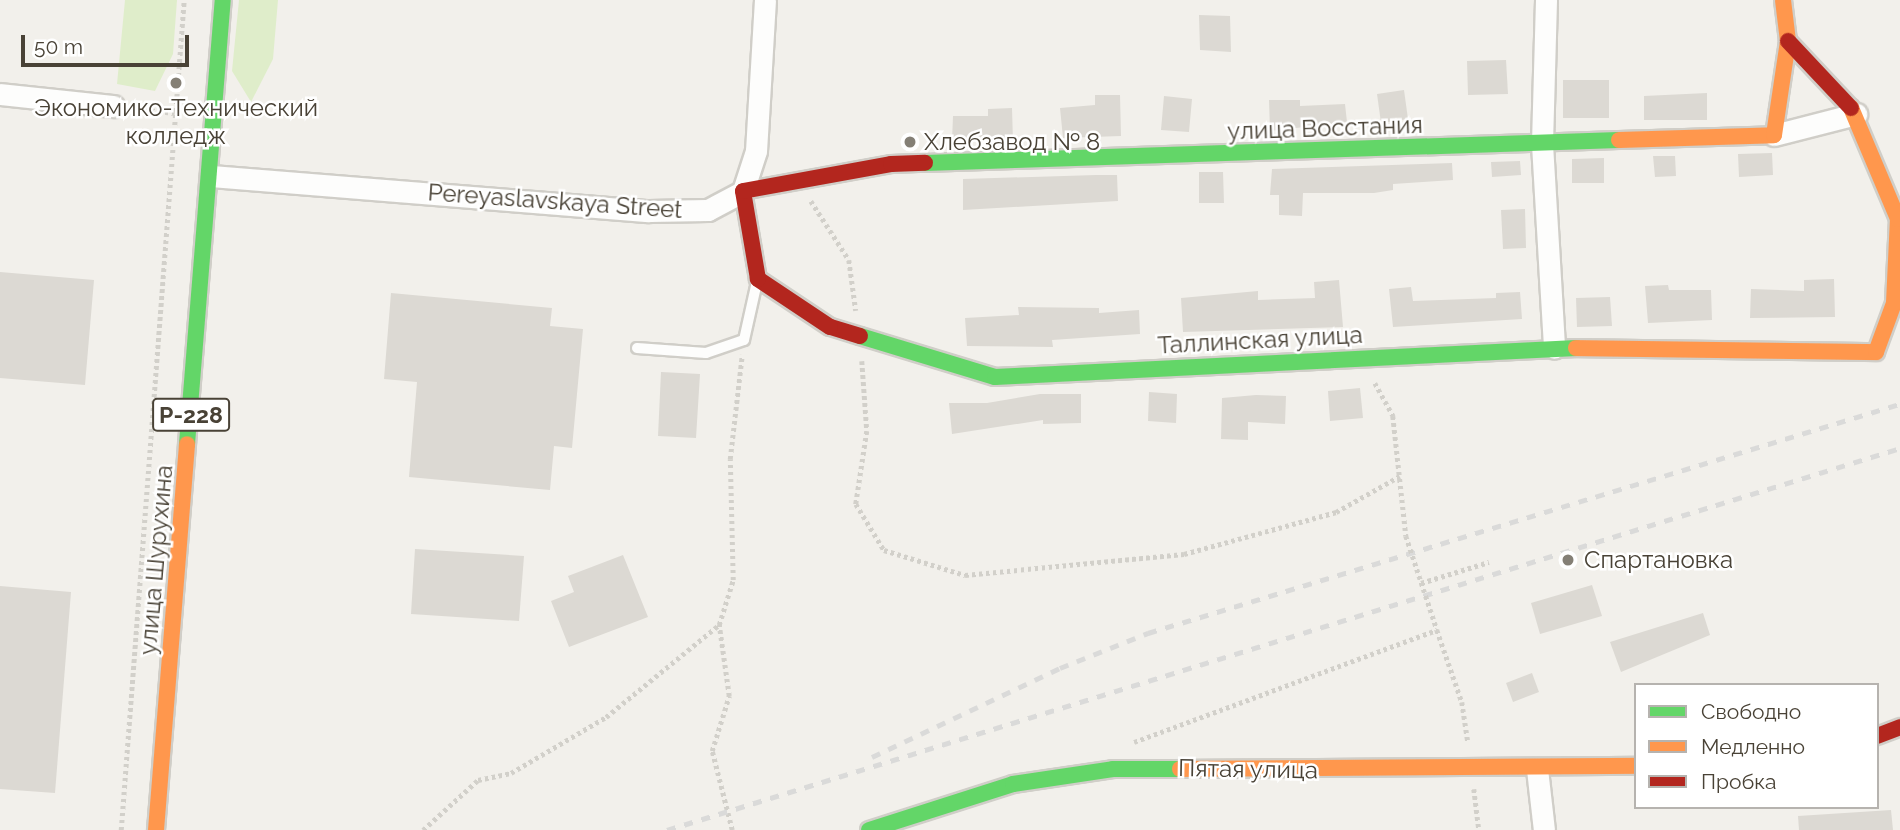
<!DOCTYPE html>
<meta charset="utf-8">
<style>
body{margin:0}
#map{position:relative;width:1900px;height:830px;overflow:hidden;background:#f2f0eb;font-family:Raleway,sans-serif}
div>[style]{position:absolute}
.green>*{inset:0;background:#dfedca}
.building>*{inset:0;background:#dcd9d3}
.path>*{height:4.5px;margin-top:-2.25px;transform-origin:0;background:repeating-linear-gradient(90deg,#d2d0ca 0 3.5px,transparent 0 7px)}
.roads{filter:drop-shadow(2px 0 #d0cec8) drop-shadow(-2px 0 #d0cec8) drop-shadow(0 2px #d0cec8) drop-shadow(0 -2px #d0cec8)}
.lane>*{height:10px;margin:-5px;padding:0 5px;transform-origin:5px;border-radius:5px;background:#fdfdfc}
.street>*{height:21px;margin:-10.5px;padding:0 10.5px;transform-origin:10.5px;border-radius:10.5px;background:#fdfdfc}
.fast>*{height:16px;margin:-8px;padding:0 8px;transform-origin:8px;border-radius:8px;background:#63d668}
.slow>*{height:16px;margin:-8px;padding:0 8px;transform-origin:8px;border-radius:8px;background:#ff974d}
.jam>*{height:16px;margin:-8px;padding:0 8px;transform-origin:8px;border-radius:8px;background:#b3261e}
.rail>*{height:5px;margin-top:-2.5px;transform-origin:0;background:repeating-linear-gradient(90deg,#dadad9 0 9px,transparent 0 18px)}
.path-bridge>*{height:4.5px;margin-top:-2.25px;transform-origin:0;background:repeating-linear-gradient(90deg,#d2d0ca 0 3.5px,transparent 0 7px)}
.dots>*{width:19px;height:19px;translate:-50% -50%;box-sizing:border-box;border:4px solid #fff;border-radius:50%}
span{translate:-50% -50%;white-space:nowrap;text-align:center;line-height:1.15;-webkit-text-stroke:5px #fff;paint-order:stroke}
.shield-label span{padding:2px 5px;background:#fff;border:2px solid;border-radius:5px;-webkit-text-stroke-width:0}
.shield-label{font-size:23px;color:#494236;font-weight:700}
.poi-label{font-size:24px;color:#494236}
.left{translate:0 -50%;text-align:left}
.street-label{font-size:24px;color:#494236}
.legend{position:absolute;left:1634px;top:683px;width:245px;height:126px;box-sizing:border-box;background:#fff;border:2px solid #b6b3af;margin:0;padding:9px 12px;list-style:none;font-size:21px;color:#494236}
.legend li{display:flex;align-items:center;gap:14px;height:35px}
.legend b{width:35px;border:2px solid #b6b3af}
.scale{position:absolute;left:21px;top:35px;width:168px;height:32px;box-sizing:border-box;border:4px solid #494236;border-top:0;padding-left:9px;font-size:21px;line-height:24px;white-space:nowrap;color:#494236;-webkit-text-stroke:5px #fff;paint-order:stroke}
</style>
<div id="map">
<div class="green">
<div style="clip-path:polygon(125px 0,177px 0,173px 54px,155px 91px,117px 84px)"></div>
<div style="clip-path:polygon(239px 0,278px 0,273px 59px,251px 102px,232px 71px)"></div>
</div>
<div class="building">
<div style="clip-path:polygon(1199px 15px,1230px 16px,1231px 52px,1200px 50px)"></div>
<div style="clip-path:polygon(1506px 60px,1508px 94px,1468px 95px,1467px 61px)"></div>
<div style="clip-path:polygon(1563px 80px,1609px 80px,1609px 118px,1563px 118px)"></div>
<div style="clip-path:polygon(1404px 90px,1408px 119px,1381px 123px,1377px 94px)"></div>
<div style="clip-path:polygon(1707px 93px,1707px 120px,1644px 120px,1644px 96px)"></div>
<div style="clip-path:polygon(1095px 95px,1120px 95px,1121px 136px,1063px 138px,1060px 108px,1095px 105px)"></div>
<div style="clip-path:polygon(1164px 96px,1192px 99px,1189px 132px,1161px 130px)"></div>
<div style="clip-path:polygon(1269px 100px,1300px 100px,1300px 106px,1345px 104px,1347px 122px,1270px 131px)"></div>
<div style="clip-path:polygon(1012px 108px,1013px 142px,952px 141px,953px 116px,988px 116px,988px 109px)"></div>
<div style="clip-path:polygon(1772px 153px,1773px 175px,1739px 177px,1738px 154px)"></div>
<div style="clip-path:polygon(1653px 156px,1675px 156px,1676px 176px,1655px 177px)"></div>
<div style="clip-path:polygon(1604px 158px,1604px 183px,1572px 183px,1572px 159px)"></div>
<div style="clip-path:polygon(1520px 161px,1521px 175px,1492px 177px,1491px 162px)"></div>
<div style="clip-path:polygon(1452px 163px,1453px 180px,1393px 184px,1393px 190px,1374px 193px,1303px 193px,1302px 216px,1279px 215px,1279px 195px,1270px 195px,1272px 169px)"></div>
<div style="clip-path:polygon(1199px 172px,1223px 172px,1224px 203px,1199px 203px)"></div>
<div style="clip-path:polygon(1096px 175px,1117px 175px,1118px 201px,963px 210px,963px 179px)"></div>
<div style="clip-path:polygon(1525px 209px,1526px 248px,1503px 249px,1501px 210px)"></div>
<div style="clip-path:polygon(0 272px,94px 280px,85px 385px,0 378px)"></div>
<div style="clip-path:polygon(1834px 279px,1835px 317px,1750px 318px,1751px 289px,1804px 291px,1804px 280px)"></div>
<div style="clip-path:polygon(1339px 280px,1343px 327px,1183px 332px,1181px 298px,1258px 291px,1258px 300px,1315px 298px,1314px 282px)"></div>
<div style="clip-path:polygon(1668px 285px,1669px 290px,1711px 290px,1712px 320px,1648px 323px,1645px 286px)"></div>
<div style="clip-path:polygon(1411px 287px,1413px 301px,1496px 298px,1496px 293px,1520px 292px,1522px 319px,1393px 327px,1389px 289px)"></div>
<div style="clip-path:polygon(391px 293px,552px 308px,550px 326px,583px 329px,572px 448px,554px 446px,550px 490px,409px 477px,417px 382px,384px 379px)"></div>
<div style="clip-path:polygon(1610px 297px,1612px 326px,1577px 327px,1576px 298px)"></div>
<div style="clip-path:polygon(1018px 307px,1099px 308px,1099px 313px,1139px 310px,1140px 334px,1052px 340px,1053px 347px,967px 346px,965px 318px,1019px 315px)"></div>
<div style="clip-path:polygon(661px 372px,700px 374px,696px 438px,658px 436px)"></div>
<div style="clip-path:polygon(1360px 388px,1363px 418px,1330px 421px,1328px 391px)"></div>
<div style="clip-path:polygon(1149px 392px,1177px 394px,1176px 423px,1148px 421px)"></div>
<div style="clip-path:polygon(1040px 394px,1081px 394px,1081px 423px,1043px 424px,1043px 420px,952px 434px,949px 403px,987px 403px)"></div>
<div style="clip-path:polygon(1256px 395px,1286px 396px,1285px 424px,1248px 422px,1248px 440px,1221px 439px,1222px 398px)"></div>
<div style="clip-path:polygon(415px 549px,524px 556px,519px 621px,411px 614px)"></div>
<div style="clip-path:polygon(623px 555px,648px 617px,569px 647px,551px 601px,574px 592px,568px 576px)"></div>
<div style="clip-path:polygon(1592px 585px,1602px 616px,1540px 634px,1531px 603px)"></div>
<div style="clip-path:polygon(0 586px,71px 592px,55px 793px,0 789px)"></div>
<div style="clip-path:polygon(1703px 613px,1710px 635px,1621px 672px,1610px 642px)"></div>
<div style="clip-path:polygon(1532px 673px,1539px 692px,1513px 702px,1506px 683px)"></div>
<div style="clip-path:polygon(1891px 810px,1893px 830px,1799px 830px,1798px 816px)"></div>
</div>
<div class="path">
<div style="left:130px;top:108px;width:45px;rotate:6.3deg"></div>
<div style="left:811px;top:201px;width:70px;rotate:57.2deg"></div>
<div style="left:849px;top:260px;width:51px;rotate:82.2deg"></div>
<div style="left:862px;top:361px;width:70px;rotate:85.9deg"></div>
<div style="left:867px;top:431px;width:74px;rotate:98.6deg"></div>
<div style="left:856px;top:504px;width:54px;rotate:58.7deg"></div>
<div style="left:884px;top:550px;width:85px;rotate:17.2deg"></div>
<div style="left:965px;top:575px;width:220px;rotate:-5.5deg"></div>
<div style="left:1184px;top:554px;width:158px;rotate:-15.4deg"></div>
<div style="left:1336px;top:512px;width:73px;rotate:-29.4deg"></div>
<div style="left:1375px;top:383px;width:38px;rotate:61deg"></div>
<div style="left:1393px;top:416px;width:121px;rotate:83.8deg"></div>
<div style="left:1421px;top:583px;width:71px;rotate:-17.2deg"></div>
<div style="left:1134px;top:742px;width:323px;rotate:-20.3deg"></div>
<div style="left:1437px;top:630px;width:76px;rotate:70.9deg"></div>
<div style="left:1462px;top:702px;width:40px;rotate:81.5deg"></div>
<div style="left:1474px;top:789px;width:41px;rotate:83deg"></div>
<div style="left:121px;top:830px;width:832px;rotate:-85.66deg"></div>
<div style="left:423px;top:830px;width:74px;rotate:-42.3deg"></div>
<div style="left:478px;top:780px;width:34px;rotate:-12deg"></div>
<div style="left:511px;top:773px;width:110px;rotate:-30.5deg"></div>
<div style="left:606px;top:717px;width:146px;rotate:-39.2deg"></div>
<div style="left:732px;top:830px;width:81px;rotate:-104.2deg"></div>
<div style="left:712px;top:751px;width:58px;rotate:-72.8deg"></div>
<div style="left:729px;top:696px;width:72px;rotate:-98deg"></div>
<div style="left:719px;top:625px;width:47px;rotate:-72.7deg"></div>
<div style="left:733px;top:580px;width:121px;rotate:-91.4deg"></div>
<div style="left:730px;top:459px;width:105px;rotate:-83.4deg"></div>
</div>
<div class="roads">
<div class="lane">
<div style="left:637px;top:348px;width:69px;rotate:4.1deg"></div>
<div style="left:706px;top:353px;width:40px;rotate:-18.9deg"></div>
<div style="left:744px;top:340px;width:59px;rotate:-77.4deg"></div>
</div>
<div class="street">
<div style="left:1546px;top:0;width:144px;rotate:91.6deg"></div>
<div style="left:1542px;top:144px;width:204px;rotate:86.6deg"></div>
<div style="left:0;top:94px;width:114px;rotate:6.1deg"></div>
<div style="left:1774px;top:135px;width:85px;rotate:-14.4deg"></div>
<div style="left:211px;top:176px;width:439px;rotate:4.6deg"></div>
<div style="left:649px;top:211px;width:59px;rotate:-1deg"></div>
<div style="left:708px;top:210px;width:40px;rotate:-28deg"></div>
<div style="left:743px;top:191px;width:42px;rotate:-72deg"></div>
<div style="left:756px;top:151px;width:151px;rotate:-86.6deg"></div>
<div style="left:1537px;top:769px;width:61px;rotate:83.5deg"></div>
</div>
<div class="fast">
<div style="left:925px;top:163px;width:694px;rotate:-1.9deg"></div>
<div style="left:860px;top:336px;width:141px;rotate:16.9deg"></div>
<div style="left:995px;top:377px;width:582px;rotate:-2.86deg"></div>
<div style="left:187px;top:444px;width:445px;rotate:-85.4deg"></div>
<div style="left:869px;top:830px;width:151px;rotate:-17.7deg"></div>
<div style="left:1013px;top:784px;width:101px;rotate:-8.5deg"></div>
<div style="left:1113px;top:769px;width:67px"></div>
</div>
<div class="slow">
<div style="left:1619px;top:140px;width:155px;rotate:-1.8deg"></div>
<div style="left:1774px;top:135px;width:95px;rotate:-81.5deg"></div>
<div style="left:1788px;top:41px;width:41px;rotate:-97deg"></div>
<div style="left:1576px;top:348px;width:300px;rotate:0.8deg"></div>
<div style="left:1876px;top:352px;width:52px;rotate:-69.8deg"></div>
<div style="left:1894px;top:303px;width:84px;rotate:-87.3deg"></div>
<div style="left:1898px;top:219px;width:121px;rotate:-112.9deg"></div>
<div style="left:1180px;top:769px;width:456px;rotate:-0.4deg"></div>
<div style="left:156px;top:830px;width:387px;rotate:-85.4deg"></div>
</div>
<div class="jam">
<div style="left:1788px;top:41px;width:92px;rotate:46.8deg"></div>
<div style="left:860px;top:336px;width:31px;rotate:-163deg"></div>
<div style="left:830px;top:327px;width:87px;rotate:-146.3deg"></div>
<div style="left:758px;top:279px;width:89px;rotate:-99.7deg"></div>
<div style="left:743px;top:191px;width:150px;rotate:-10.3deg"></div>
<div style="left:891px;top:164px;width:34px;rotate:-2deg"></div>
<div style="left:1877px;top:736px;width:25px;rotate:-21deg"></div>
</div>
</div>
<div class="rail">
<div style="left:872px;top:757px;width:208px;rotate:-25.3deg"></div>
<div style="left:1060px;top:668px;width:95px;rotate:-21.7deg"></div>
<div style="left:1148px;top:633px;width:786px;rotate:-16.94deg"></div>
<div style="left:667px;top:830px;width:1291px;rotate:-17.21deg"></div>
</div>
<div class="path-bridge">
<div style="left:1406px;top:536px;width:99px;rotate:71.7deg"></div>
</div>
<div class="dots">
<div style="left:176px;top:83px;background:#847f75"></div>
<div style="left:910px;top:142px;background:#847f75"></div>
<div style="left:1568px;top:560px;background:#847f75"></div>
</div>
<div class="shield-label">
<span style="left:191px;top:415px">Р-228</span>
</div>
<div class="poi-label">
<span style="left:176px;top:122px">Экономико-Технический<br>колледж</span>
<span class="left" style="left:924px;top:142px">Хлебзавод № 8</span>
<span class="left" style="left:1584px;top:560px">Спартановка</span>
</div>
<div class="street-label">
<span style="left:1325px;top:128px;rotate:-2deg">улица Восстания</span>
<span style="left:555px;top:201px;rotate:4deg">Pereyaslavskaya Street</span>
<span style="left:1260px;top:340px;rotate:-3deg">Таллинская улица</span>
<span style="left:156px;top:560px;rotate:-85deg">улица Шурухина</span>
<span style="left:1248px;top:769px;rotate:1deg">Пятая улица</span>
</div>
<ul class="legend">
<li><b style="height:9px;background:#63d668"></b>Свободно</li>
<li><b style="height:9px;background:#ff974d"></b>Медленно</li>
<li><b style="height:9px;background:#b3261e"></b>Пробка</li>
</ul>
<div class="scale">50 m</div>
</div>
